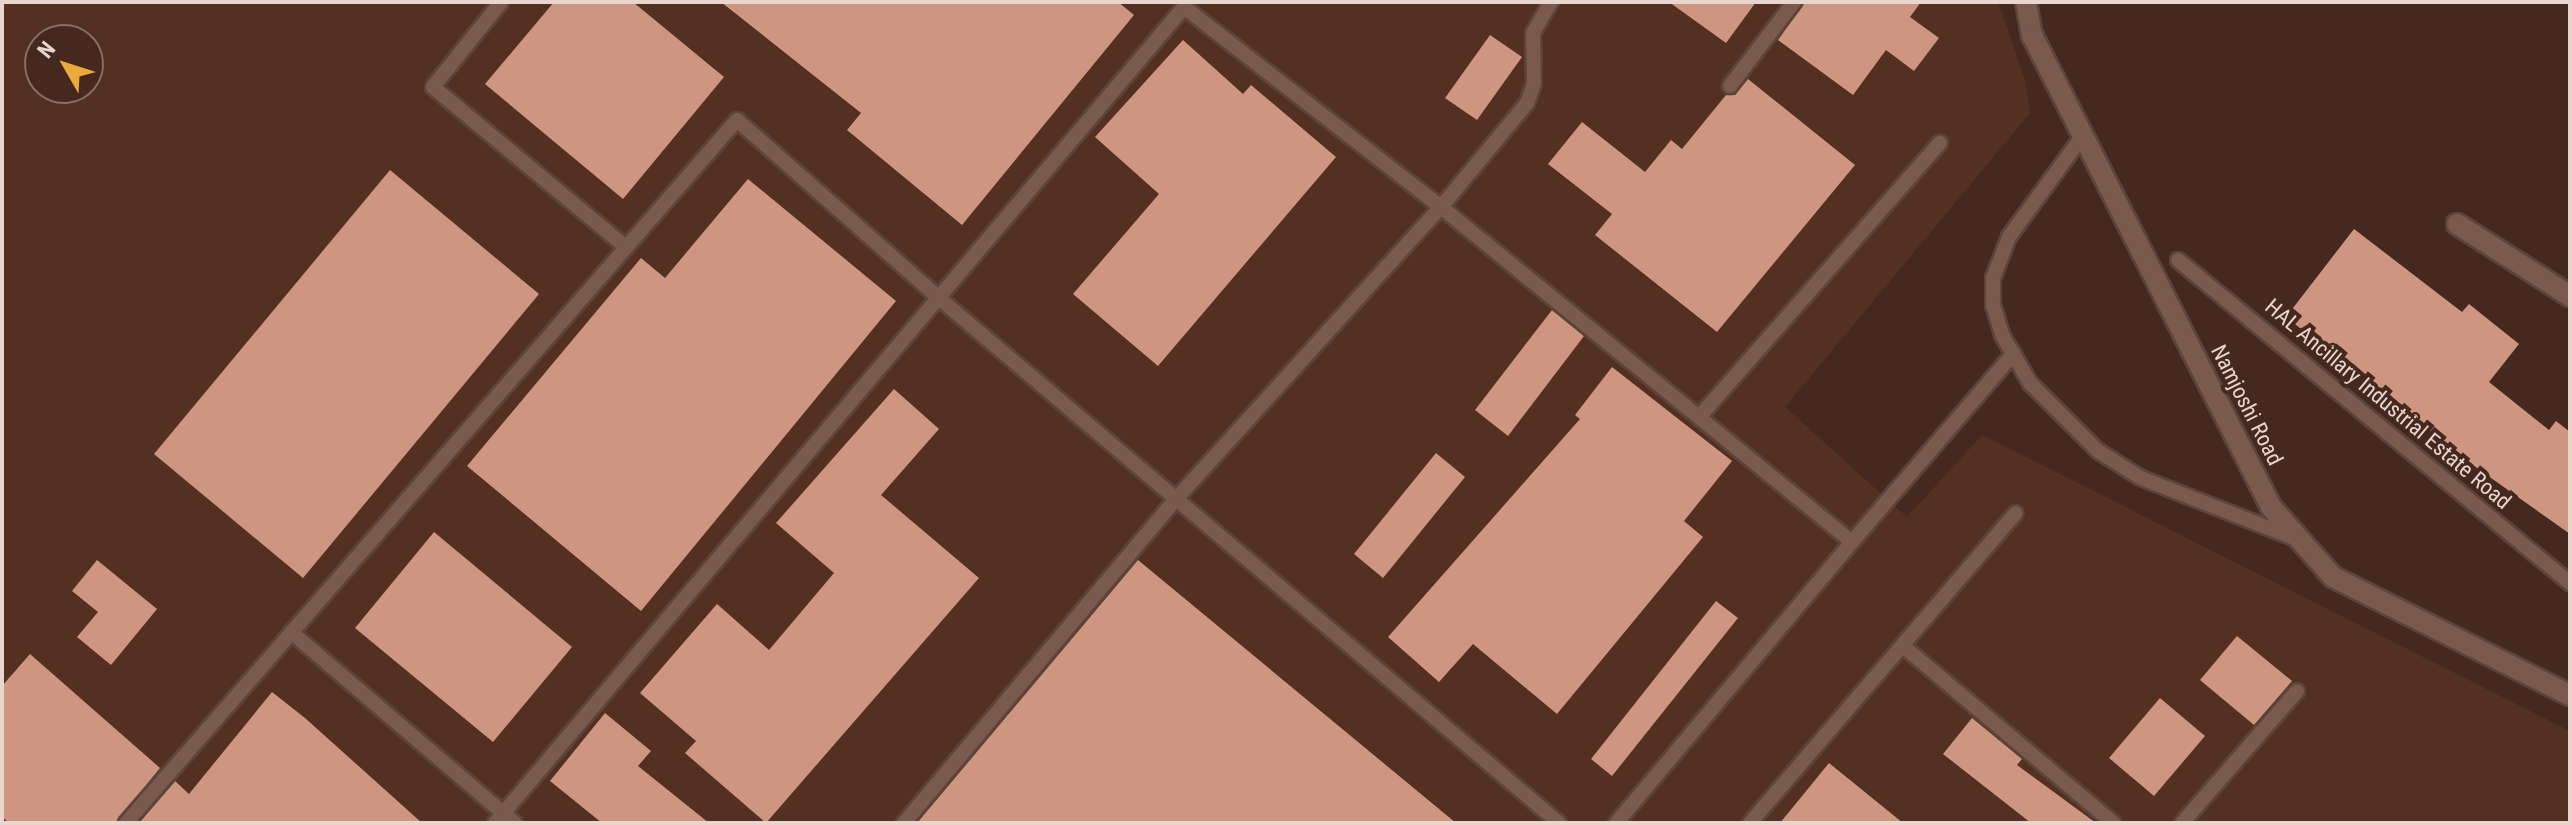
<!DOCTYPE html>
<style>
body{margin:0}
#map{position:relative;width:2572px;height:825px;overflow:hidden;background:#46291e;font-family:"Roboto Condensed",sans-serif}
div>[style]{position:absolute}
.built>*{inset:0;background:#533021}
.building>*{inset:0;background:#ce9680}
.roads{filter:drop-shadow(2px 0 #5c443a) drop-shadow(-2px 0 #5c443a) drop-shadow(0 2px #5c443a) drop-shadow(0 -2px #5c443a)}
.service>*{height:14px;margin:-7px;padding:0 7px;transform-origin:7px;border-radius:7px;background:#7a5a4d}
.pedestrian>*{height:20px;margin:-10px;padding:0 10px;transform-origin:10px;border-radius:10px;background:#7a5a4d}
.secondary>*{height:20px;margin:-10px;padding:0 10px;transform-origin:10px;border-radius:10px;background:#7a5a4d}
span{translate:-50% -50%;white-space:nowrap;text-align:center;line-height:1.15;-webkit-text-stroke:8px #46291e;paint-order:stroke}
.street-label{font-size:22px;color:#e8d5cd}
.frame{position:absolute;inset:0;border:4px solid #e8d5cd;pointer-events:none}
.north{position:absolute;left:24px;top:24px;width:80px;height:80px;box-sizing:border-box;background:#46291e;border:2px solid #876e64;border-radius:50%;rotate:309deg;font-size:22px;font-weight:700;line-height:32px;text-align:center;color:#e8d5cd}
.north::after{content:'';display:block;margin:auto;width:28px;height:36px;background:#ebaa39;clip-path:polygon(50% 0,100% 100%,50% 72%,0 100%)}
</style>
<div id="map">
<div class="built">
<div style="clip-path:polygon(evenodd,2px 2px,1998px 2px,2025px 80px,2030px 113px,1785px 407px,1907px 517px,1982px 435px,2570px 731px,2570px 823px,2px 823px,2px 2px,40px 40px,88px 40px,88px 88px,40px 88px,40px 40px)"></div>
</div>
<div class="building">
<div style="clip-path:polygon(554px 2px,633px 2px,724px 77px,623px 199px,485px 84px)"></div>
<div style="clip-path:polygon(721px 2px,1118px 2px,1134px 15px,962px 225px,847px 130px,861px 113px)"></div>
<div style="clip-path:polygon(1669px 2px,1756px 2px,1726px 43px)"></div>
<div style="clip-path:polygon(1805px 2px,1921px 2px,1910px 17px,1939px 38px,1914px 71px,1886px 50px,1853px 95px,1778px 40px)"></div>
<div style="clip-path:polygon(1490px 35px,1522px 57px,1477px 120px,1445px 98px)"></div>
<div style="clip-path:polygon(1183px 40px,1243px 94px,1251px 85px,1336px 157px,1158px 366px,1073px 294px,1159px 194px,1095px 137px)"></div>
<div style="clip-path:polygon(1748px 79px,1855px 165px,1717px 332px,1595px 235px,1612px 214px,1548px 164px,1582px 122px,1645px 172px,1671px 140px,1682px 149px,1726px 95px,1735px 95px)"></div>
<div style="clip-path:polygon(390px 170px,539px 294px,303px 578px,154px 454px)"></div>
<div style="clip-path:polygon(748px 179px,896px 301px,641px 611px,467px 466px,641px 258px,665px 278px)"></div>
<div style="clip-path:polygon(2354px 229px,2462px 312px,2469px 304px,2519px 344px,2489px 382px,2549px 430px,2556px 421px,2570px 432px,2570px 534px,2477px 468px,2286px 317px)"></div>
<div style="clip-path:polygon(1552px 310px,1584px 336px,1508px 436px,1475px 410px)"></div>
<div style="clip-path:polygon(1612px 367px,1732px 461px,1684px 521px,1703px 537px,1557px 714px,1473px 644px,1439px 682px,1388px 637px,1580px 419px,1575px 415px)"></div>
<div style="clip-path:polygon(894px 389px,939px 429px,881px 495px,979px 578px,766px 823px,685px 753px,696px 741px,640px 693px,717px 604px,769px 650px,834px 573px,776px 523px)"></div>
<div style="clip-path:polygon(1436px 453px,1465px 477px,1383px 578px,1354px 554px)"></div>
<div style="clip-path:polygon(434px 532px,572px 647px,493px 742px,355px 628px)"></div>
<div style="clip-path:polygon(97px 560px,157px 609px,111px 665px,77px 637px,98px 612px,72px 591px)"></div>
<div style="clip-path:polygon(1138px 560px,1456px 823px,917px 823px)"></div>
<div style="clip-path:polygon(1716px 601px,1738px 618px,1612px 776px,1591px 759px)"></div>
<div style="clip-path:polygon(2237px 636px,2292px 681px,2254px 725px,2200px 680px)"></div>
<div style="clip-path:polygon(30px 654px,160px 768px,116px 823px,9px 823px,2px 817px,2px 686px)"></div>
<div style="clip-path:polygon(272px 692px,305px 718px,422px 823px,139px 823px,175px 781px,189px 794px)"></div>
<div style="clip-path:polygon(2160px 698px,2205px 736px,2154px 796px,2109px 758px)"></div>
<div style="clip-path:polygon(605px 713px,651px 751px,638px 766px,709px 823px,602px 823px,550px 781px)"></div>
<div style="clip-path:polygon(1972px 718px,2022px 759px,2017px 765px,2096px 823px,2031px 823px,1943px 754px)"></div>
<div style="clip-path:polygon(1829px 763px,1903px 823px,1780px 823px)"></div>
</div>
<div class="roads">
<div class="service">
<div style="left:501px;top:2px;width:109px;rotate:128.7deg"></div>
<div style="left:433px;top:87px;width:251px;rotate:39.7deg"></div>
<div style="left:1730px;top:86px;width:106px;rotate:-52.7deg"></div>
<div style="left:2084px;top:134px;width:127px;rotate:126.1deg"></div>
<div style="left:2009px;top:237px;width:44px;rotate:111.3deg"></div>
<div style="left:1993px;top:278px;width:27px;rotate:90deg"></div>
<div style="left:1993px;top:305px;width:31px;rotate:73deg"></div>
<div style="left:2002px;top:335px;width:56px;rotate:59.7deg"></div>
<div style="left:2030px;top:383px;width:96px;rotate:45deg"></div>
<div style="left:2098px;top:451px;width:51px;rotate:32.1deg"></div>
<div style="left:2141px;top:478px;width:168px;rotate:21.4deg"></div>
<div style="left:2178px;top:260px;width:508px;rotate:39.49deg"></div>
<div style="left:1699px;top:417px;width:365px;rotate:-48.7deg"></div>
<div style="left:1852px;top:542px;width:248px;rotate:-49.4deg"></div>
<div style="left:291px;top:632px;width:294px;rotate:40.5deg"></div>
<div style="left:1903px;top:646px;width:275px;rotate:40.1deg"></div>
<div style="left:126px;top:823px;width:931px;rotate:-49.01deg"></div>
<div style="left:737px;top:120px;width:271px;rotate:41.4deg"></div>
<div style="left:940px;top:299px;width:811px;rotate:40.25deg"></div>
<div style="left:495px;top:823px;width:1068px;rotate:-49.82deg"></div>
<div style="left:1184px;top:7px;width:326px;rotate:37.9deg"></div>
<div style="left:1441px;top:207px;width:530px;rotate:39.18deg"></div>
<div style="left:1852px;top:542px;width:367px;rotate:130deg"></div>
<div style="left:904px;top:823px;width:423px;rotate:-50deg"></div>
<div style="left:1176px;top:499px;width:394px;rotate:-47.8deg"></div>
<div style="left:1441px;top:207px;width:135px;rotate:-50.4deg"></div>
<div style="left:1527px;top:103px;width:20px;rotate:-70deg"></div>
<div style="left:1534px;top:84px;width:51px;rotate:-91.1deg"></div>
<div style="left:1533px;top:33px;width:36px;rotate:-60deg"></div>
<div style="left:1750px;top:823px;width:408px;rotate:-49.4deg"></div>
<div style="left:2182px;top:823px;width:175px;rotate:-48.9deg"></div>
</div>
<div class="pedestrian">
<div style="left:2457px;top:224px;width:134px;rotate:32.5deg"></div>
</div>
<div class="secondary">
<div style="left:2026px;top:2px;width:34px;rotate:80deg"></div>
<div style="left:2032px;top:35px;width:529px;rotate:63.14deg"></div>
<div style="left:2271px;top:507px;width:94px;rotate:48.5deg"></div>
<div style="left:2333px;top:577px;width:265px;rotate:26.5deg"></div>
</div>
</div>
<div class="street-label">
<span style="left:2388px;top:404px;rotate:40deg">HAL Ancillary Industrial Estate Road</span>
<span style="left:2247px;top:405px;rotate:63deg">Namjoshi Road</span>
</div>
<div class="frame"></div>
<div class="north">N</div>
</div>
